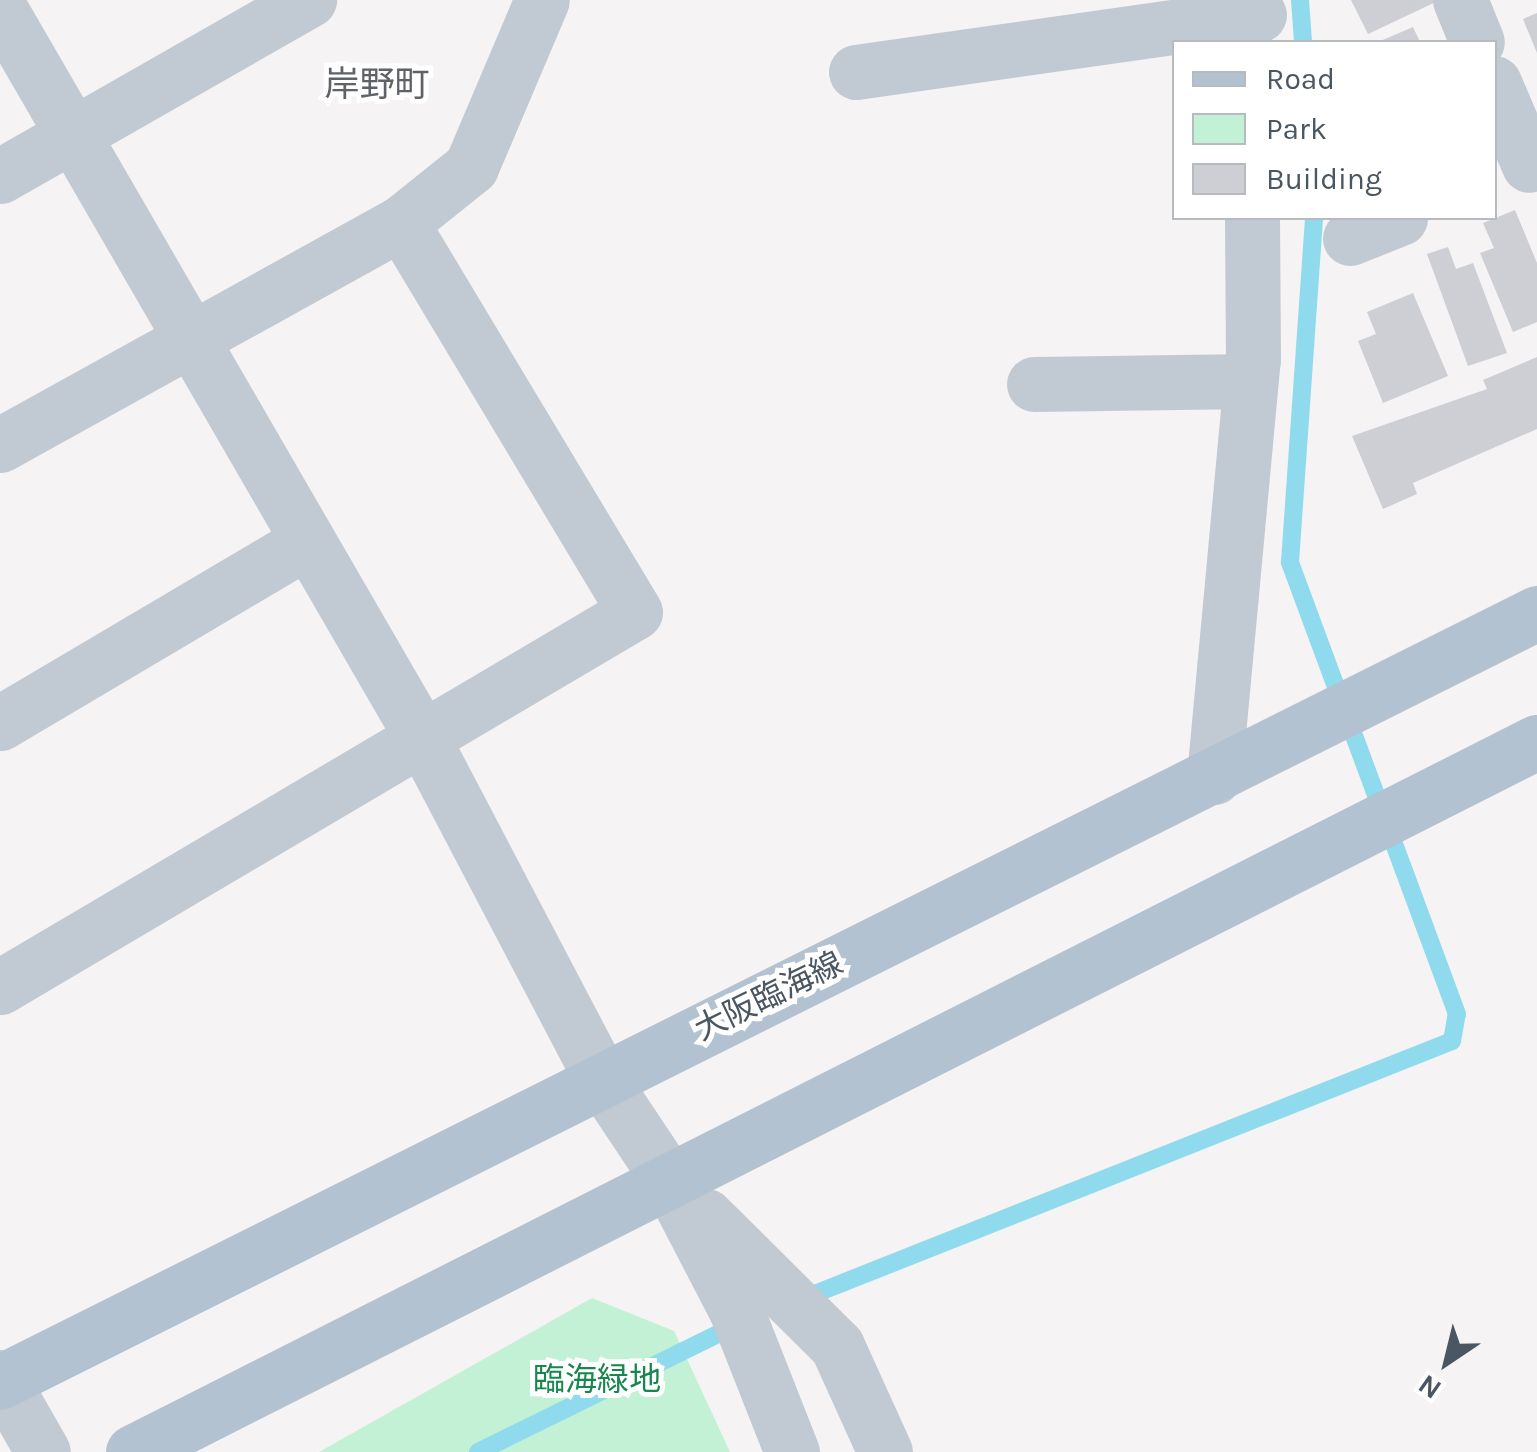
<!DOCTYPE html>
<meta charset="utf-8">
<style>
body{margin:0}
#map{position:relative;width:1537px;height:1452px;overflow:hidden;background:#f5f3f3;font-family:Karla,"Noto Sans JP",sans-serif}
div>[style]{position:absolute}
.green>*{inset:0;background:#c3f1d5}
.stream>*{height:18px;margin:-9px;padding:0 9px;transform-origin:9px;border-radius:9px;background:#90daee}
.building>*{inset:0;background:#cdcfd5}
.minor>*{height:55px;margin:-27.5px;padding:0 27.5px;transform-origin:27.5px;border-radius:27.5px;background:#c1cad2}
.tertiary>*{height:55px;margin:-27.5px;padding:0 27.5px;transform-origin:27.5px;border-radius:27.5px;background:#c1cad2}
.primary>*{height:55px;margin:-27.5px;padding:0 27.5px;transform-origin:27.5px;border-radius:27.5px;background:#b3c2d1}
span{translate:-50% -50%;white-space:nowrap;text-align:center;line-height:1.15;-webkit-text-stroke:10px #fff;paint-order:stroke}
.street-label{font-size:32px;color:#4a5661}
.park-label{font-size:32px;color:#17864f}
.neighbourhood-label{font-size:35px;color:#5f6368}
.legend{position:absolute;left:1172px;top:40px;width:325px;height:180px;box-sizing:border-box;background:#fff;border:2px solid #b7bbc0;margin:0;padding:12px 18px;list-style:none;font-size:30px;color:#4a5661}
.legend li{display:flex;align-items:center;gap:20px;height:50px}
.legend b{width:50px;border:2px solid #b7bbc0}
.north{position:absolute;left:1397px;top:1312px;width:100px;height:100px;-webkit-text-stroke:8px #fff;paint-order:stroke;rotate:215deg;font-size:28px;font-weight:700;line-height:40px;text-align:center;color:#4a5661}
.north::after{content:'';display:block;margin:auto;width:35px;height:45px;background:#4a5661;clip-path:polygon(50% 0,100% 100%,50% 72%,0 100%)}
</style>
<div id="map">
<div class="green">
<div style="clip-path:polygon(592px 1298px,674px 1331px,730px 1452px,319px 1452px)"></div>
</div>
<div class="stream">
<div style="left:1300px;top:0;width:42px;rotate:85.9deg"></div>
<div style="left:802px;top:1299px;width:699px;rotate:-21.65deg"></div>
<div style="left:1452px;top:1041px;width:27px;rotate:-80deg"></div>
<div style="left:1457px;top:1014px;width:482px;rotate:-110.3deg"></div>
<div style="left:1290px;top:562px;width:345px;rotate:-86deg"></div>
<div style="left:478px;top:1452px;width:288px;rotate:-26.2deg"></div>
</div>
<div class="building">
<div style="clip-path:polygon(1351px 0,1440px 0,1368px 34px)"></div>
<div style="clip-path:polygon(1537px 13px,1537px 53px,1523px 19px)"></div>
<div style="clip-path:polygon(1413px 27px,1420px 42px,1378px 42px)"></div>
<div style="clip-path:polygon(1515px 210px,1537px 263px,1537px 322px,1513px 332px,1480px 253px,1494px 248px,1483px 223px)"></div>
<div style="clip-path:polygon(1448px 247px,1456px 269px,1473px 263px,1507px 353px,1468px 366px,1427px 254px)"></div>
<div style="clip-path:polygon(1413px 293px,1448px 376px,1383px 403px,1358px 341px,1376px 334px,1367px 312px)"></div>
<div style="clip-path:polygon(1537px 357px,1537px 429px,1413px 483px,1417px 494px,1383px 509px,1352px 436px,1487px 389px,1483px 380px)"></div>
</div>
<div class="minor">
<div style="left:1460px;top:0;width:45px;rotate:68deg"></div>
<div style="left:0;top:9px;width:846px;rotate:59.92deg"></div>
<div style="left:424px;top:741px;width:383px;rotate:62.3deg"></div>
<div style="left:602px;top:1080px;width:119px;rotate:56.3deg"></div>
<div style="left:668px;top:1179px;width:148px;rotate:62.6deg"></div>
<div style="left:736px;top:1310px;width:153px;rotate:68.5deg"></div>
<div style="left:856px;top:72px;width:407px;rotate:-8.1deg"></div>
<div style="left:1494px;top:83px;width:89px;rotate:66.9deg"></div>
<div style="left:0;top:176px;width:356px;rotate:-29.7deg"></div>
<div style="left:1350px;top:238px;width:54px;rotate:-21.8deg"></div>
<div style="left:1034px;top:384px;width:216px;rotate:-0.8deg"></div>
<div style="left:0;top:445px;width:458px;rotate:-29deg"></div>
<div style="left:401px;top:223px;width:90px;rotate:-38.7deg"></div>
<div style="left:471px;top:167px;width:181px;rotate:-67deg"></div>
<div style="left:0;top:723px;width:352px;rotate:-30.6deg"></div>
<div style="left:1214px;top:777px;width:419px;rotate:-84.7deg"></div>
<div style="left:1253px;top:360px;width:142px;rotate:-90.4deg"></div>
<div style="left:0;top:987px;width:737px;rotate:-30.56deg"></div>
<div style="left:635px;top:612px;width:454px;rotate:-121deg"></div>
<div style="left:706px;top:1216px;width:185px;rotate:44.8deg"></div>
<div style="left:837px;top:1346px;width:116px;rotate:65.6deg"></div>
</div>
<div class="tertiary">
<div style="left:0;top:1377px;width:86px;rotate:60.2deg"></div>
</div>
<div class="primary">
<div style="left:0;top:1382px;width:1719px;rotate:-26.58deg"></div>
<div style="left:133px;top:1452px;width:1573px;rotate:-26.83deg"></div>
</div>
<div class="street-label">
<span style="left:769px;top:997px;rotate:-26deg">大阪臨海線</span>
</div>
<div class="park-label">
<span style="left:597px;top:1380px">臨海緑地</span>
</div>
<div class="neighbourhood-label">
<span style="left:377px;top:85px">岸野町</span>
</div>
<ul class="legend">
<li><b style="height:12px;background:#b3c2d1"></b>Road</li>
<li><b style="height:28px;background:#c3f1d5"></b>Park</li>
<li><b style="height:28px;background:#cdcfd5"></b>Building</li>
</ul>
<div class="north">N</div>
</div>
